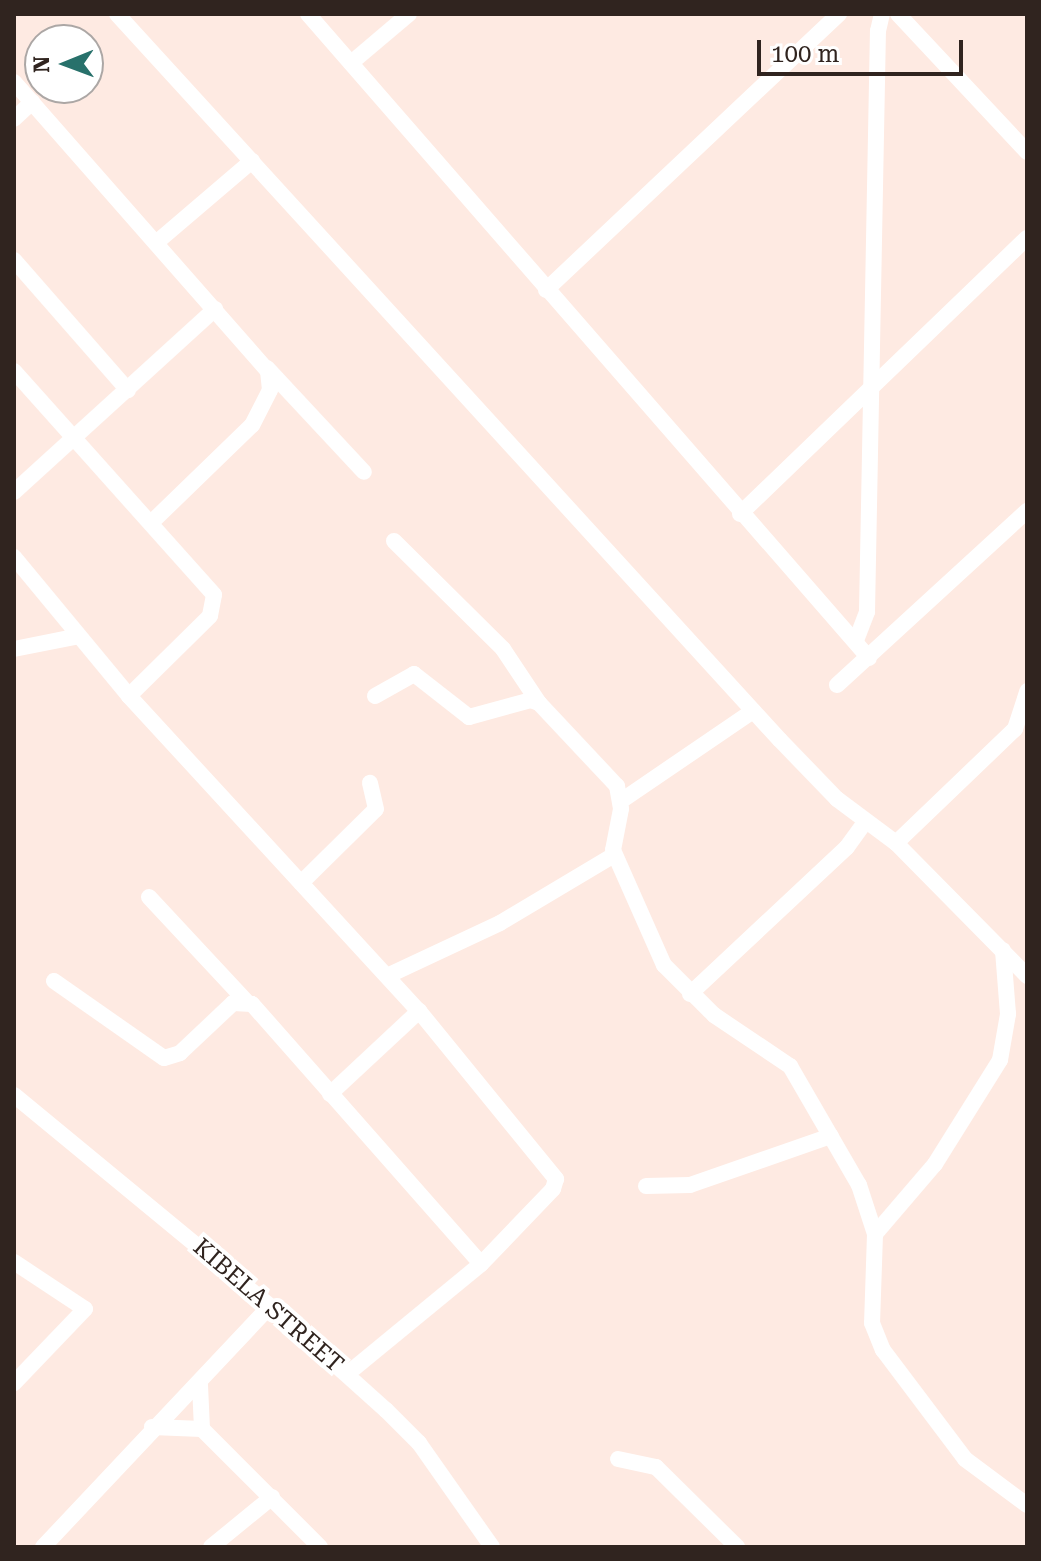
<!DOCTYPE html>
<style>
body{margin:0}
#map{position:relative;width:1041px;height:1561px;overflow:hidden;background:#feeae2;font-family:"Roboto Serif",serif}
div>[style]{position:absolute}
.minor>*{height:16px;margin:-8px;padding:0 8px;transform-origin:8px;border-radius:8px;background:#fff}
span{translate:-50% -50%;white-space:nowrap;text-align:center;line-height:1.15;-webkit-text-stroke:8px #fff;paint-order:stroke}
.street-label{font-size:24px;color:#30241f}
.frame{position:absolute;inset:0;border:16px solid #30241f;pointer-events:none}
.north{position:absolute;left:24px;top:24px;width:80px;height:80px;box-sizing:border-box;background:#fff;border:2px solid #aca7a5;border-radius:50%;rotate:269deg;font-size:22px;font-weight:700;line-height:32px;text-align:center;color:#30241f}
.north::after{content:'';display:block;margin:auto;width:28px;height:36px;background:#28716b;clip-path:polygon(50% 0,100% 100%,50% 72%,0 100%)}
.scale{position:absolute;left:757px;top:40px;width:206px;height:36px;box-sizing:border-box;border:4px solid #30241f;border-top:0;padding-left:10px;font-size:24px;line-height:28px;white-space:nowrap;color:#30241f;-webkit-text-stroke:6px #fff;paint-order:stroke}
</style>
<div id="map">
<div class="minor">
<div style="left:117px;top:14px;width:983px;rotate:47.6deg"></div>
<div style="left:780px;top:740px;width:82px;rotate:46deg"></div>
<div style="left:837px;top:799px;width:74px;rotate:36.7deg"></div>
<div style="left:896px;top:843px;width:187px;rotate:45.4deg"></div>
<div style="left:308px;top:14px;width:854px;rotate:48.94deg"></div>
<div style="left:898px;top:14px;width:189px;rotate:46.9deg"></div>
<div style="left:351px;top:63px;width:76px;rotate:-40.2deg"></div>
<div style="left:14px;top:82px;width:385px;rotate:48.7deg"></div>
<div style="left:268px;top:371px;width:19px;rotate:84deg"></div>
<div style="left:270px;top:390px;width:39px;rotate:117deg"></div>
<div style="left:252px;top:425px;width:139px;rotate:135.9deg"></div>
<div style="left:14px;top:119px;width:25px;rotate:-43deg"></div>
<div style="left:157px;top:242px;width:125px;rotate:-40.5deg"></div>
<div style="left:14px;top:260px;width:173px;rotate:48.8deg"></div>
<div style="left:546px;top:290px;width:403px;rotate:-43.3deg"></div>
<div style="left:267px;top:368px;width:142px;rotate:47deg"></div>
<div style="left:14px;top:371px;width:300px;rotate:48.2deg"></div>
<div style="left:214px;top:595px;width:21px;rotate:101deg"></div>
<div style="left:210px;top:616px;width:114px;rotate:135.4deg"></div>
<div style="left:14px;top:492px;width:272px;rotate:-42.3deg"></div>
<div style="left:740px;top:514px;width:398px;rotate:-43.9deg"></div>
<div style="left:394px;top:541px;width:153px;rotate:44.7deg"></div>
<div style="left:503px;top:649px;width:65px;rotate:56.3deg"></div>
<div style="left:14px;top:557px;width:180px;rotate:50.4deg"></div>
<div style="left:129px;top:696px;width:428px;rotate:47.4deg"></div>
<div style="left:419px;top:1011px;width:217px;rotate:50.8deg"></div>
<div style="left:556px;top:1179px;width:10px;rotate:107deg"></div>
<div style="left:553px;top:1189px;width:104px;rotate:133.8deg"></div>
<div style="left:481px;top:1264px;width:173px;rotate:140.6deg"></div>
<div style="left:857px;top:638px;width:28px;rotate:-69deg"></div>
<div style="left:867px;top:612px;width:581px;rotate:-88.92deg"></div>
<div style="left:878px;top:31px;width:17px;rotate:-77deg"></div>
<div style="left:14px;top:649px;width:66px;rotate:-11.3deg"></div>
<div style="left:837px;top:685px;width:258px;rotate:-42.5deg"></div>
<div style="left:375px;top:696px;width:45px;rotate:-29.4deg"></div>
<div style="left:414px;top:674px;width:70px;rotate:38deg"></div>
<div style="left:469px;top:717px;width:64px;rotate:-15.3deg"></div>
<div style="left:531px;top:700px;width:9px;rotate:21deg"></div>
<div style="left:539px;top:703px;width:114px;rotate:46.8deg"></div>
<div style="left:617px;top:786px;width:23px;rotate:80deg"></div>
<div style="left:621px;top:809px;width:42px;rotate:101deg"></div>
<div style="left:613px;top:850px;width:126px;rotate:66.1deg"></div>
<div style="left:664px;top:965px;width:71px;rotate:45deg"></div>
<div style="left:714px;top:1015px;width:92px;rotate:33.9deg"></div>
<div style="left:790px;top:1066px;width:138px;rotate:59.9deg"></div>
<div style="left:859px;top:1185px;width:52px;rotate:71.9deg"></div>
<div style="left:875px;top:1234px;width:89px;rotate:91.9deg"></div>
<div style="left:872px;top:1323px;width:29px;rotate:68deg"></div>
<div style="left:883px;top:1350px;width:136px;rotate:53deg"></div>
<div style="left:965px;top:1459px;width:77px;rotate:36.6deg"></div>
<div style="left:621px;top:801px;width:160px;rotate:-34.3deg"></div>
<div style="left:896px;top:843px;width:165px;rotate:-43.8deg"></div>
<div style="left:1015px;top:729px;width:40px;rotate:-72deg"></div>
<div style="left:301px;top:883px;width:105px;rotate:-44.6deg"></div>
<div style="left:376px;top:809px;width:27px;rotate:-103deg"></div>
<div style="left:149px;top:897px;width:142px;rotate:47deg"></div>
<div style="left:387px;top:976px;width:125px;rotate:-25.1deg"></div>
<div style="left:500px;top:923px;width:133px;rotate:-30.8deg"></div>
<div style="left:54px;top:981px;width:134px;rotate:35deg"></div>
<div style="left:164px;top:1058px;width:17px;rotate:-17deg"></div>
<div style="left:180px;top:1053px;width:73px;rotate:-43.3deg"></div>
<div style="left:233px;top:1003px;width:19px;rotate:3deg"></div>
<div style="left:252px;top:1004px;width:346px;rotate:48.6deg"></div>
<div style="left:690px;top:994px;width:215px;rotate:-43.1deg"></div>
<div style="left:847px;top:847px;width:31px;rotate:-54deg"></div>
<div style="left:330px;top:1094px;width:122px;rotate:-43deg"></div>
<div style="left:14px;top:1095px;width:332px;rotate:39.5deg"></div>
<div style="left:270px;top:1306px;width:156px;rotate:41.9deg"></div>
<div style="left:386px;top:1410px;width:47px;rotate:45deg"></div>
<div style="left:419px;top:1443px;width:127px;rotate:54.9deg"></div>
<div style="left:646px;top:1186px;width:44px;rotate:-1.3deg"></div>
<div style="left:690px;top:1185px;width:149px;rotate:-19.2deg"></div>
<div style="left:875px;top:1234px;width:92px;rotate:-49.4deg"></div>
<div style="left:935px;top:1164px;width:123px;rotate:-58deg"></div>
<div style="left:1000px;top:1060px;width:47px;rotate:-80.1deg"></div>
<div style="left:1008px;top:1014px;width:64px;rotate:-94.5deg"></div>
<div style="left:14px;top:1262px;width:85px;rotate:33.5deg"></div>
<div style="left:85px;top:1309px;width:103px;rotate:133.8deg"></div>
<div style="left:200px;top:1385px;width:44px;rotate:87.4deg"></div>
<div style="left:152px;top:1427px;width:50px;rotate:2.3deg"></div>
<div style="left:202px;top:1429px;width:167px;rotate:45deg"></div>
<div style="left:618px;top:1459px;width:39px;rotate:12deg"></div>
<div style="left:656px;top:1467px;width:114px;rotate:44.6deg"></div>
<div style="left:43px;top:1547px;width:331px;rotate:-46.7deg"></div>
<div style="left:211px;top:1547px;width:79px;rotate:-39.3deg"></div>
</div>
<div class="street-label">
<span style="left:268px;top:1306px;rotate:41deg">KIBELA STREET</span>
</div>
<div class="frame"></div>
<div class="north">N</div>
<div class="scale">100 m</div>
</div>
